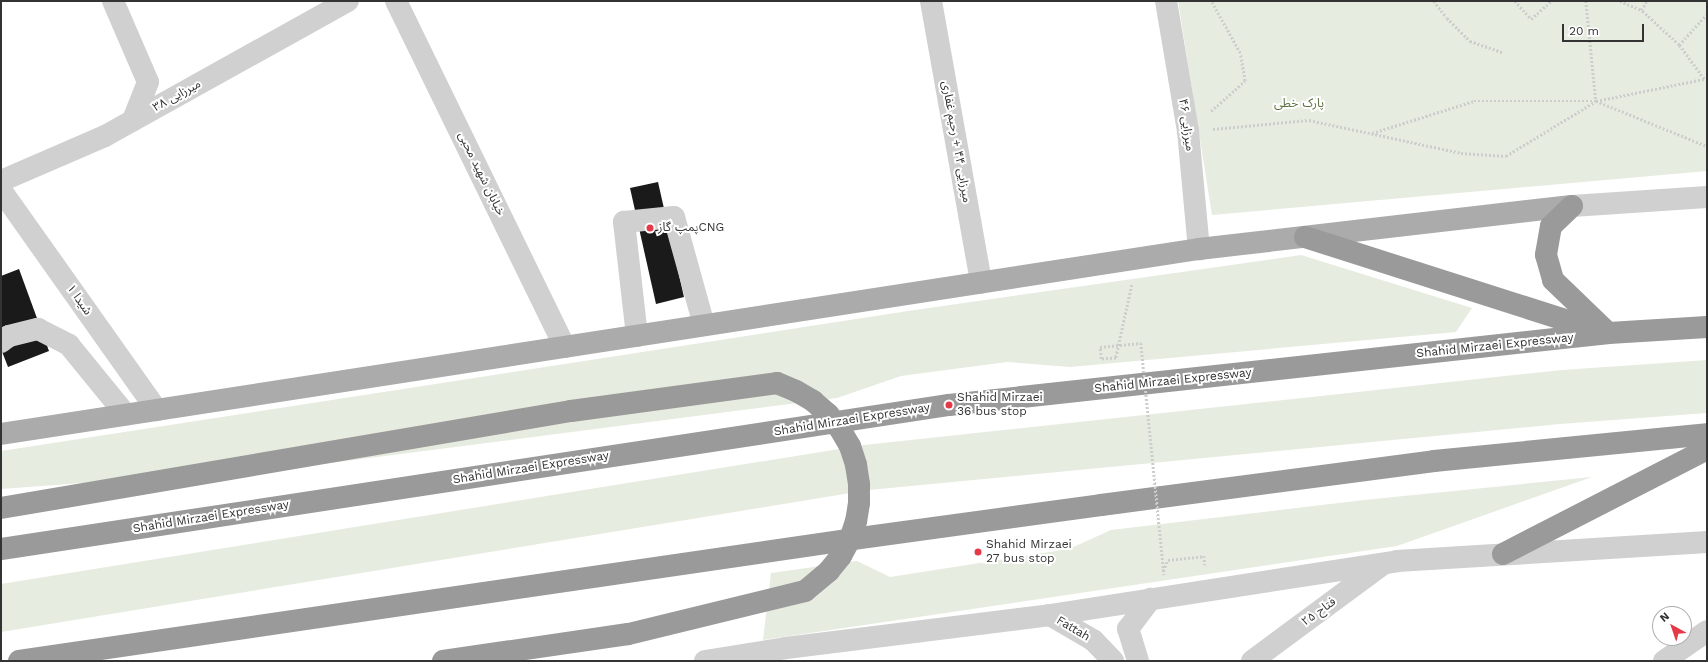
<!DOCTYPE html>
<meta charset="utf-8">
<style>
body{margin:0}
#map{position:relative;width:1708px;height:662px;overflow:hidden;background:#fff;font-family:"Work Sans","Noto Sans Arabic",sans-serif}
div>[style]{position:absolute}
.green>*{inset:0;background:#e6ecdf}
.building>*{inset:0;background:#1a1a1a}
.path>*{height:2.5px;margin-top:-1.25px;transform-origin:0;background:repeating-linear-gradient(90deg,#cdcdcd 0 2px,transparent 0 4px)}
.minor>*{height:22px;margin:-11px;padding:0 11px;transform-origin:11px;border-radius:11px;background:#d0d0d0}
.major>*{height:22px;margin:-11px;padding:0 11px;transform-origin:11px;border-radius:11px;background:#ababab}
.highway>*{height:22px;margin:-11px;padding:0 11px;transform-origin:11px;border-radius:11px;background:#9a9a9a}
.path-bridge>*{height:2.5px;margin-top:-1.25px;transform-origin:0;background:repeating-linear-gradient(90deg,#cdcdcd 0 2px,transparent 0 4px)}
.highway-bridge>*{height:22px;margin:-11px;padding:0 11px;transform-origin:11px;border-radius:11px;background:#9a9a9a}
.dots>*{width:11px;height:11px;translate:-50% -50%;box-sizing:border-box;border:2px solid #fff;border-radius:50%}
span{translate:-50% -50%;white-space:nowrap;text-align:center;line-height:1.15;-webkit-text-stroke:4px #fff;paint-order:stroke}
.street-label{font-size:12px;color:#333}
.park-label{font-size:12px;color:#56703f}
.poi-label{font-size:12px;color:#333}
.left{translate:0 -50%;text-align:left}
.frame{position:absolute;inset:0;border:2px solid #333;pointer-events:none}
.north{position:absolute;left:1652px;top:606px;width:40px;height:40px;box-sizing:border-box;background:#fff;border:1px solid #adadad;border-radius:50%;rotate:320deg;font-size:11px;font-weight:700;line-height:16px;text-align:center;color:#333}
.north::after{content:'';display:block;margin:auto;width:14px;height:18px;background:#e63946;clip-path:polygon(50% 0,100% 100%,50% 72%,0 100%)}
.scale{position:absolute;left:1562px;top:24px;width:82px;height:18px;box-sizing:border-box;border:2px solid #333;border-top:0;padding-left:5px;font-size:12px;line-height:14px;white-space:nowrap;color:#333;-webkit-text-stroke:3px #fff;paint-order:stroke}
</style>
<div id="map">
<div class="green">
<div style="clip-path:polygon(1178px 1px,1707px 1px,1707px 171px,1212px 215px)"></div>
<div style="clip-path:polygon(1301px 255px,1472px 308px,1456px 332px,1070px 367px,1007px 362px,901px 376px,837px 398px,299px 467px,1px 489px,1px 451px,908px 311px)"></div>
<div style="clip-path:polygon(1707px 360px,1707px 413px,1560px 424px,869px 490px,1px 632px,1px 584px,864px 445px,1562px 370px)"></div>
<div style="clip-path:polygon(1592px 477px,1397px 546px,763px 640px,771px 573px,857px 561px,890px 577px,1069px 549px,1111px 530px,1364px 500px)"></div>
</div>
<div class="building">
<div style="clip-path:polygon(658px 182px,684px 297px,656px 304px,630px 188px)"></div>
<div style="clip-path:polygon(19px 269px,49px 351px,8px 367px,1px 349px,1px 276px)"></div>
</div>
<div class="path">
<div style="left:1434px;top:1px;width:21px;rotate:53deg"></div>
<div style="left:1447px;top:18px;width:33px;rotate:45deg"></div>
<div style="left:1470px;top:41px;width:36px;rotate:19deg"></div>
<div style="left:1515px;top:1px;width:24px;rotate:48deg"></div>
<div style="left:1531px;top:19px;width:27px;rotate:-42deg"></div>
<div style="left:1586px;top:1px;width:100px;rotate:84.3deg"></div>
<div style="left:1620px;top:1px;width:23px;rotate:23deg"></div>
<div style="left:1641px;top:10px;width:11px;rotate:-56deg"></div>
<div style="left:1679px;top:45px;width:42px;rotate:-47.9deg"></div>
<div style="left:1211px;top:111px;width:45px;rotate:-41.4deg"></div>
<div style="left:1245px;top:81px;width:28px;rotate:-100deg"></div>
<div style="left:1240px;top:53px;width:60px;rotate:-119.1deg"></div>
<div style="left:1213px;top:129px;width:96px;rotate:-5.4deg"></div>
<div style="left:1309px;top:120px;width:156px;rotate:12.2deg"></div>
<div style="left:1461px;top:153px;width:45px;rotate:3.8deg"></div>
<div style="left:1506px;top:156px;width:105px;rotate:-31.4deg"></div>
<div style="left:1596px;top:101px;width:120px;rotate:22.1deg"></div>
<div style="left:1372px;top:133px;width:107px;rotate:-17.4deg"></div>
<div style="left:1474px;top:101px;width:122px"></div>
<div style="left:1596px;top:101px;width:110px;rotate:-11.5deg"></div>
<div style="left:1704px;top:79px;width:42px;rotate:-126.3deg"></div>
<div style="left:1679px;top:45px;width:52px;rotate:-137.4deg"></div>
<div style="left:1132px;top:285px;width:75px;rotate:102.4deg"></div>
<div style="left:1116px;top:358px;width:15px;rotate:176deg"></div>
<div style="left:1101px;top:359px;width:12px;rotate:-95deg"></div>
<div style="left:1100px;top:347px;width:41px;rotate:-5.6deg"></div>
<div style="left:1163px;top:571px;width:12px;rotate:-66deg"></div>
<div style="left:1168px;top:560px;width:36px;rotate:-6deg"></div>
<div style="left:1204px;top:556px;width:9px;rotate:84deg"></div>
</div>
<div class="minor">
<div style="left:113px;top:1px;width:88px;rotate:66.6deg"></div>
<div style="left:148px;top:82px;width:41px;rotate:111.5deg"></div>
<div style="left:396px;top:1px;width:385px;rotate:64deg"></div>
<div style="left:931px;top:1px;width:286px;rotate:79.9deg"></div>
<div style="left:1166px;top:1px;width:132px;rotate:80.4deg"></div>
<div style="left:1188px;top:131px;width:119px;rotate:84.7deg"></div>
<div style="left:1px;top:181px;width:113px;rotate:-23.4deg"></div>
<div style="left:105px;top:136px;width:278px;rotate:-29.1deg"></div>
<div style="left:1px;top:190px;width:270px;rotate:54.7deg"></div>
<div style="left:1572px;top:206px;width:135px;rotate:-3.8deg"></div>
<div style="left:637px;top:336px;width:115px;rotate:-96.5deg"></div>
<div style="left:624px;top:222px;width:50px;rotate:-5.7deg"></div>
<div style="left:674px;top:217px;width:112px;rotate:74.5deg"></div>
<div style="left:1px;top:342px;width:10px;rotate:-37deg"></div>
<div style="left:9px;top:336px;width:30px;rotate:-14deg"></div>
<div style="left:38px;top:329px;width:35px;rotate:27deg"></div>
<div style="left:69px;top:345px;width:90px;rotate:50.8deg"></div>
<div style="left:1050px;top:615px;width:50px;rotate:30.2deg"></div>
<div style="left:1093px;top:640px;width:29px;rotate:46deg"></div>
<div style="left:705px;top:661px;width:82px;rotate:-9.1deg"></div>
<div style="left:786px;top:648px;width:266px;rotate:-7.1deg"></div>
<div style="left:1050px;top:615px;width:351px;rotate:-8.8deg"></div>
<div style="left:1397px;top:561px;width:311px;rotate:-3.5deg"></div>
<div style="left:1138px;top:661px;width:34px;rotate:-107deg"></div>
<div style="left:1128px;top:629px;width:38px;rotate:-53deg"></div>
<div style="left:1252px;top:661px;width:163px;rotate:-36.5deg"></div>
<div style="left:1664px;top:661px;width:52px;rotate:-34.9deg"></div>
</div>
<div class="major">
<div style="left:1px;top:434px;width:1212px;rotate:-8.78deg"></div>
<div style="left:1199px;top:249px;width:375px;rotate:-6.6deg"></div>
</div>
<div class="highway">
<div style="left:1572px;top:206px;width:29px;rotate:136deg"></div>
<div style="left:1551px;top:226px;width:29px;rotate:100deg"></div>
<div style="left:1546px;top:255px;width:26px;rotate:74deg"></div>
<div style="left:1553px;top:280px;width:72px;rotate:43.9deg"></div>
<div style="left:1305px;top:237px;width:310px;rotate:17.7deg"></div>
<div style="left:1px;top:508px;width:578px;rotate:-9.66deg"></div>
<div style="left:1px;top:549px;width:959px;rotate:-8.64deg"></div>
<div style="left:949px;top:405px;width:664px;rotate:-6.23deg"></div>
<div style="left:1609px;top:333px;width:98px;rotate:-3.5deg"></div>
<div style="left:1503px;top:554px;width:229px;rotate:-27.2deg"></div>
<div style="left:19px;top:661px;width:843px;rotate:-8.32deg"></div>
<div style="left:853px;top:539px;width:250px;rotate:-7.8deg"></div>
<div style="left:1101px;top:505px;width:336px;rotate:-7.5deg"></div>
<div style="left:1434px;top:461px;width:274px;rotate:-5.6deg"></div>
<div style="left:443px;top:661px;width:187px;rotate:-8.3deg"></div>
</div>
<div class="path-bridge">
<div style="left:1141px;top:343px;width:233px;rotate:84.3deg"></div>
</div>
<div class="highway-bridge">
<div style="left:571px;top:411px;width:208px;rotate:-7.7deg"></div>
<div style="left:777px;top:383px;width:21px;rotate:23deg"></div>
<div style="left:796px;top:391px;width:20px;rotate:30deg"></div>
<div style="left:813px;top:401px;width:20px;rotate:41deg"></div>
<div style="left:828px;top:414px;width:19px;rotate:51deg"></div>
<div style="left:840px;top:429px;width:20px;rotate:60deg"></div>
<div style="left:850px;top:446px;width:20px;rotate:72deg"></div>
<div style="left:856px;top:465px;width:20px;rotate:81deg"></div>
<div style="left:859px;top:485px;width:18px;rotate:90deg"></div>
<div style="left:859px;top:503px;width:18px;rotate:99deg"></div>
<div style="left:856px;top:521px;width:19px;rotate:108deg"></div>
<div style="left:850px;top:539px;width:19px;rotate:118deg"></div>
<div style="left:841px;top:556px;width:19px;rotate:129deg"></div>
<div style="left:829px;top:571px;width:31px;rotate:140deg"></div>
<div style="left:805px;top:591px;width:182px;rotate:166.3deg"></div>
</div>
<div class="dots">
<div style="left:650px;top:228px;background:#e63946"></div>
<div style="left:949px;top:405px;background:#e63946"></div>
<div style="left:978px;top:552px;background:#e63946"></div>
</div>
<div class="street-label">
<span style="left:177px;top:96px;rotate:-29deg">میرزایی ۳۸</span>
<span style="left:1186px;top:125px;rotate:82deg">میرزایی ۴۶</span>
<span style="left:956px;top:142px;rotate:80deg">میرزایی ۴۴ + رحیم غفاری</span>
<span style="left:481px;top:174px;rotate:64deg">خیابان شهید محبی</span>
<span style="left:79px;top:300px;rotate:55deg">شیدا ۱</span>
<span style="left:1495px;top:346px;rotate:-6deg">Shahid Mirzaei Expressway</span>
<span style="left:1173px;top:381px;rotate:-6deg">Shahid Mirzaei Expressway</span>
<span style="left:852px;top:420px;rotate:-9deg">Shahid Mirzaei Expressway</span>
<span style="left:531px;top:468px;rotate:-9deg">Shahid Mirzaei Expressway</span>
<span style="left:211px;top:517px;rotate:-9deg">Shahid Mirzaei Expressway</span>
<span style="left:1319px;top:612px;rotate:-36deg">فتاح ۲۵</span>
<span style="left:1073px;top:629px;rotate:31deg">Fattah</span>
</div>
<div class="park-label">
<span style="left:1299px;top:104px">پارک خطی</span>
</div>
<div class="poi-label">
<span class="left" style="left:658px;top:228px">پمپ گازCNG</span>
<span class="left" style="left:957px;top:405px">Shahid Mirzaei<br>36 bus stop</span>
<span class="left" style="left:986px;top:552px">Shahid Mirzaei<br>27 bus stop</span>
</div>
<div class="frame"></div>
<div class="north">N</div>
<div class="scale">20 m</div>
</div>
